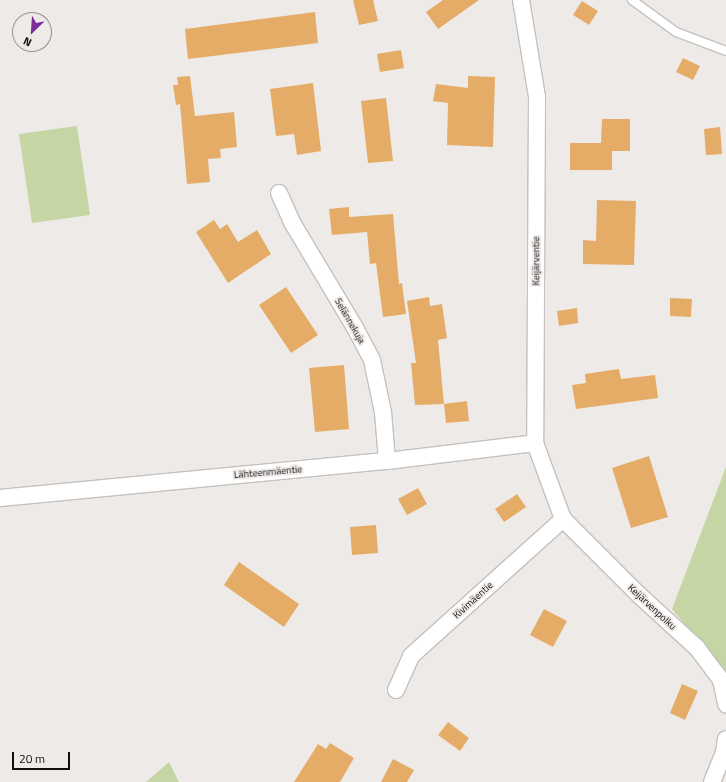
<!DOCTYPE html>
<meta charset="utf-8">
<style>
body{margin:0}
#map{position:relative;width:726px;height:782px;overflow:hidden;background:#eeeae8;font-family:"Titillium Web",sans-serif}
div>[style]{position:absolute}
.green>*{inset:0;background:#c5d5a4}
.building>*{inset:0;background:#e5ac68}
.roads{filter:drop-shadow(1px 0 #c4c1bf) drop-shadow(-1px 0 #c4c1bf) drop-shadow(0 1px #c4c1bf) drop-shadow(0 -1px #c4c1bf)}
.lane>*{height:8px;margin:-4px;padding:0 4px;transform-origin:4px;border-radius:4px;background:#fff}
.street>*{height:16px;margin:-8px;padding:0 8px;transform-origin:8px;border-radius:8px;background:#fff}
span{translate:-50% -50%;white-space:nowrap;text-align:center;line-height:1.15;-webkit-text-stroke:3.5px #eeeae8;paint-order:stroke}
.street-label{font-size:10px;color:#11100f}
.north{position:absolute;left:12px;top:12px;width:40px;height:40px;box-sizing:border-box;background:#eeeae8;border:1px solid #969391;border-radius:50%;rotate:205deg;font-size:11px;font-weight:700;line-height:16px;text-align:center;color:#11100f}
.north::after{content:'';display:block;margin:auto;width:14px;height:18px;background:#7e2c9b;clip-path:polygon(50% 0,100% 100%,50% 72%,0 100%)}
.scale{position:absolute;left:12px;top:752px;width:58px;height:18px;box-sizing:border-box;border:2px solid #11100f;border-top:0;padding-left:5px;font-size:12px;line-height:14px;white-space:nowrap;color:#11100f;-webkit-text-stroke:3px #eeeae8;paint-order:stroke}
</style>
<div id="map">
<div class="green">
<div style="clip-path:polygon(77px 126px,90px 215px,32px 223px,19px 134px)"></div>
<div style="clip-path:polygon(726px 467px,726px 674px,672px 609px)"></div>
<div style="clip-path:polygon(169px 762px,179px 782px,146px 782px)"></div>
</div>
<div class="building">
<div style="clip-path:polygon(353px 0,373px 0,378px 21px,359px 25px)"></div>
<div style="clip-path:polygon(443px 0,479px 0,438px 29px,426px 12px)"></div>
<div style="clip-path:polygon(582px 1px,598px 11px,589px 25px,573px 15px)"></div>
<div style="clip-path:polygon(315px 12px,318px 43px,188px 59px,185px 29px)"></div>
<div style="clip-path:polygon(401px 50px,404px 68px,380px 72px,377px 54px)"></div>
<div style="clip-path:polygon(683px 58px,700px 66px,693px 80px,676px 72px)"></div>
<div style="clip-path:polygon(190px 76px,195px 116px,234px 112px,237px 147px,220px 149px,221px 158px,208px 159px,210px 182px,187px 184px,180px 104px,176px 105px,173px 85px,178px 85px,177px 77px)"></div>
<div style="clip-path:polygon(468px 76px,495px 77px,493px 147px,447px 145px,448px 103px,433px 101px,436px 84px,468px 88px)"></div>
<div style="clip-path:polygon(313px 83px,321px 151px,297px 155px,294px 134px,276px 136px,270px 89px)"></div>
<div style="clip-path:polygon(386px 98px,393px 161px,368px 163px,361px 101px)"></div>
<div style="clip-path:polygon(602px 119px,630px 119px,630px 151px,612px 151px,612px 170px,570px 170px,570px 143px,601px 143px)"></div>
<div style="clip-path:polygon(720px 127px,722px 154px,706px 155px,704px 129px)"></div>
<div style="clip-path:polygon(597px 200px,636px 201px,634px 265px,583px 264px,583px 240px,596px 241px)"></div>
<div style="clip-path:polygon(349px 207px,349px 217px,393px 214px,399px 284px,402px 283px,406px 314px,383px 317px,376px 263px,370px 264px,367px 232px,332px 235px,329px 209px)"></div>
<div style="clip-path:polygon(214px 220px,220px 229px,227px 224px,238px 242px,257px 230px,271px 254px,228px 283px,196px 232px)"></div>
<div style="clip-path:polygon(286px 287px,318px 335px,291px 353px,259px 305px)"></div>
<div style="clip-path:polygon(429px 297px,430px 306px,442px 304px,447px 338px,438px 340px,444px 404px,415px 405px,411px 363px,416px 363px,407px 301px)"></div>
<div style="clip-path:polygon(670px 298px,692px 299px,691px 317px,670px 316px)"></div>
<div style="clip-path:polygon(577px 308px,578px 323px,559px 326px,557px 311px)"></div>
<div style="clip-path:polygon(344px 365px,349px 429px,315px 432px,309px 368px)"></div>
<div style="clip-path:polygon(619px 369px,621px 379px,655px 375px,658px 398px,576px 409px,572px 385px,586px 383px,585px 374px)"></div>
<div style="clip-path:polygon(467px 401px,469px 421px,446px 423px,444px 404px)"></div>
<div style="clip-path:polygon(649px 456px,668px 517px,631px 528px,612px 468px)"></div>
<div style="clip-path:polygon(418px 488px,427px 504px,407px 515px,398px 499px)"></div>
<div style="clip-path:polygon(517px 494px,526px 507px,504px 522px,495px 509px)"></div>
<div style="clip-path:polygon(376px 525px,378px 553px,352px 555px,350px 527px)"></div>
<div style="clip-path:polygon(239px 562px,299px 604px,284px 627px,224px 585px)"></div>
<div style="clip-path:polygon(544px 609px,567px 621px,553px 647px,530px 635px)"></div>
<div style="clip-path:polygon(682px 684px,698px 691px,685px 720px,670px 713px)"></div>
<div style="clip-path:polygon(448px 722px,469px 738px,460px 751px,438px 735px)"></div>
<div style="clip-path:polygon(330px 743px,354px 758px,340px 782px,294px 782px,318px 744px,326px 749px)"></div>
<div style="clip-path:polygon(393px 759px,414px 770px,407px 782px,381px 782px)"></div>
</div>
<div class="roads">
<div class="lane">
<div style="left:632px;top:0;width:54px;rotate:36deg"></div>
<div style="left:676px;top:32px;width:53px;rotate:20.8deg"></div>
</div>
<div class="street">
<div style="left:521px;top:0;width:98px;rotate:80.6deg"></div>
<div style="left:537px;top:97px;width:346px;rotate:90.3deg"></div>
<div style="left:535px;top:443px;width:81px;rotate:69.8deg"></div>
<div style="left:563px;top:519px;width:107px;rotate:45deg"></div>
<div style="left:639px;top:595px;width:79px;rotate:42.4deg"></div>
<div style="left:697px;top:648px;width:40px;rotate:53deg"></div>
<div style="left:721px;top:680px;width:25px;rotate:78deg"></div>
<div style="left:279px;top:193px;width:34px;rotate:66deg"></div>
<div style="left:293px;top:224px;width:119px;rotate:59.1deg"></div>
<div style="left:354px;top:326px;width:38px;rotate:62deg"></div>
<div style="left:372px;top:360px;width:53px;rotate:78.1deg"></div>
<div style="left:383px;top:412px;width:49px;rotate:85.3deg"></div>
<div style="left:0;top:498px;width:389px;rotate:-5.5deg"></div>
<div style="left:387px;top:461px;width:149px;rotate:-6.9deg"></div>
<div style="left:396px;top:690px;width:37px;rotate:-66deg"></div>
<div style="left:411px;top:656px;width:205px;rotate:-42deg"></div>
<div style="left:712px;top:782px;width:31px;rotate:-68deg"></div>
<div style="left:724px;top:753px;width:14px;rotate:-82deg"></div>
</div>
</div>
<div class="street-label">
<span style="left:536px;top:261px;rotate:-90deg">Keijärventie</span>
<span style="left:350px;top:321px;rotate:60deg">Selännekuja</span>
<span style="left:268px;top:472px;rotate:-5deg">Lähteenmäentie</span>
<span style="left:473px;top:600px;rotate:-42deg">Kivimäentie</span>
<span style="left:652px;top:607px;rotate:43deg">Keijärvenpolku</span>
</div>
<div class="north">N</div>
<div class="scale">20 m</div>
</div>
